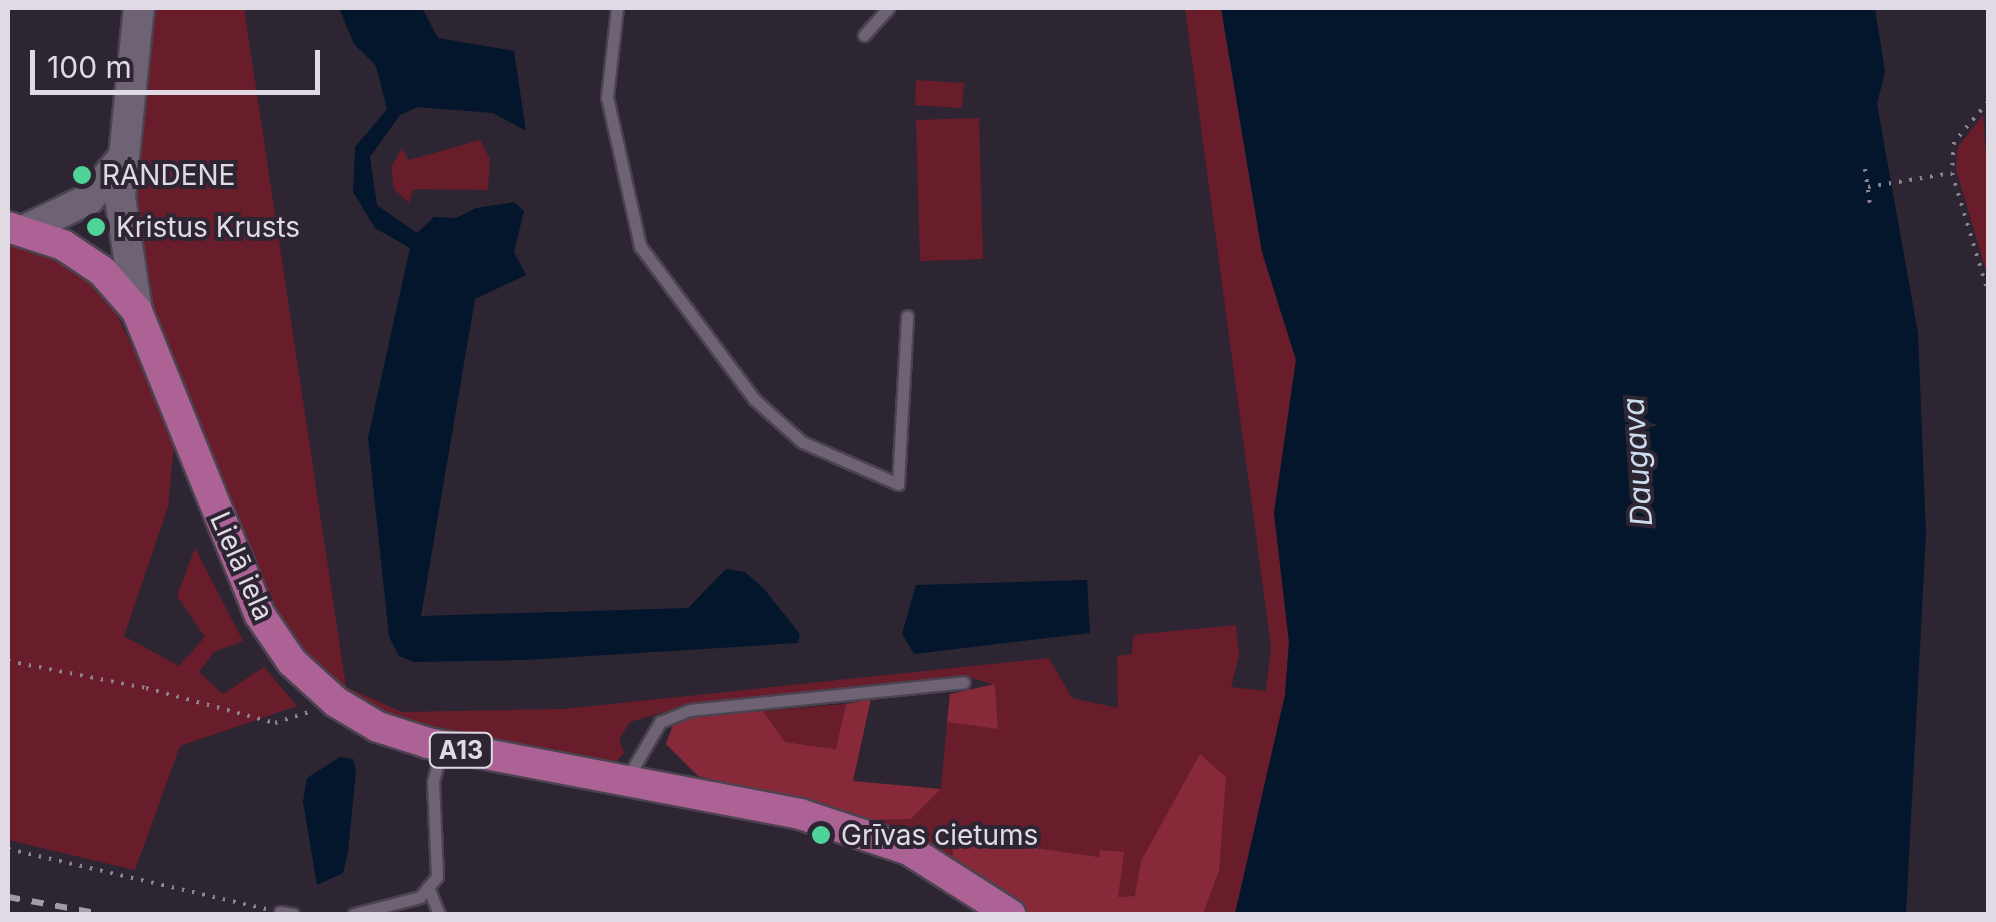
<!DOCTYPE html>
<meta charset="utf-8">
<style>
body{margin:0}
#map{position:relative;width:1996px;height:922px;overflow:hidden;background:#2e2533;font-family:Inter,sans-serif}
div>[style]{position:absolute}
.green>*{inset:0;background:#691d2a}
.forest>*{inset:0;background:#882939}
.water>*{inset:0;background:#03162c}
.path>*{height:4px;margin-top:-2px;transform-origin:0;background:repeating-linear-gradient(90deg,#8c8490 0 2.5px,transparent 0 10.5px)}
.roads{filter:drop-shadow(2px 0 #4b434f) drop-shadow(-2px 0 #4b434f) drop-shadow(0 2px #4b434f) drop-shadow(0 -2px #4b434f)}
.lane>*{height:11px;margin:-5.5px;padding:0 5.5px;transform-origin:5.5px;border-radius:5.5px;background:#6e6374}
.secondary>*{height:30px;margin:-15px;padding:0 15px;transform-origin:15px;border-radius:15px;background:#6e6374}
.primary>*{height:30px;margin:-15px;padding:0 15px;transform-origin:15px;border-radius:15px;background:#ad6296}
.rail>*{height:6px;margin-top:-3px;transform-origin:0;background:repeating-linear-gradient(90deg,#a49da8 0 12px,transparent 0 24px)}
.dots>*{width:28px;height:28px;translate:-50% -50%;box-sizing:border-box;border:5px solid #2e2533;border-radius:50%}
span{translate:-50% -50%;white-space:nowrap;text-align:center;line-height:1.15;-webkit-text-stroke:8px #2e2533;paint-order:stroke}
.shield-label span{padding:2px 8px;background:#2e2533;border:2px solid;border-radius:8px;-webkit-text-stroke-width:0}
.shield-label{font-size:25px;color:#e0dae4;font-weight:700}
.poi-label{font-size:28px;color:#e0dae4}
.left{translate:0 -50%;text-align:left}
.street-label{font-size:28px;color:#e0dae4}
.water-label{font-size:30px;color:#cbdcef;font-style:italic}
.frame{position:absolute;inset:0;border:10px solid #e0dae4;pointer-events:none}
.scale{position:absolute;left:30px;top:50px;width:290px;height:45px;box-sizing:border-box;border:5px solid #e0dae4;border-top:0;padding-left:12px;font-size:30px;line-height:35px;white-space:nowrap;color:#e0dae4;-webkit-text-stroke:8px #2e2533;paint-order:stroke}
</style>
<div id="map">
<div class="green">
<div style="clip-path:polygon(149px 8px,244px 8px,346px 687px,402px 712px,563px 709px,1049px 658px,1072px 698px,1118px 708px,1117px 656px,1132px 654px,1133px 635px,1236px 625px,1239px 656px,1231px 687px,1266px 691px,1271px 647px,1185px 8px,1221px 8px,1262px 252px,1296px 360px,1274px 513px,1289px 642px,1285px 695px,1235px 914px,1203px 914px,1219px 871px,1141px 860px,1136px 895px,1117px 898px,1123px 852px,1100px 857px,1006px 844px,1005px 829px,952px 838px,953px 858px,871px 820px,911px 819px,941px 789px,947px 722px,998px 728px,995px 685px,966px 676px,685px 706px,630px 722px,619px 739px,624px 753px,614px 764px,430px 732px,365px 706px,332px 683px,291px 638px,253px 570px,149px 294px,134px 218px,134px 143px)"></div>
<div style="clip-path:polygon(916px 80px,964px 83px,962px 108px,915px 105px)"></div>
<div style="clip-path:polygon(1983px 115px,1988px 179px,1988px 278px,1956px 169px,1958px 147px)"></div>
<div style="clip-path:polygon(979px 118px,983px 259px,920px 261px,916px 120px)"></div>
<div style="clip-path:polygon(480px 140px,490px 159px,488px 190px,413px 189px,409px 203px,394px 189px,391px 167px,402px 149px,409px 160px)"></div>
<div style="clip-path:polygon(8px 241px,41px 245px,102px 285px,175px 433px,168px 507px,124px 636px,179px 666px,205px 637px,177px 596px,195px 548px,243px 641px,214px 652px,199px 672px,223px 694px,264px 667px,297px 706px,180px 746px,135px 870px,8px 840px)"></div>
<div style="clip-path:polygon(846px 704px,837px 749px,785px 742px,763px 711px)"></div>
</div>
<div class="forest">
<div style="clip-path:polygon(995px 684px,998px 729px,947px 722px,950px 694px)"></div>
<div style="clip-path:polygon(871px 699px,853px 781px,941px 789px,911px 819px,871px 820px,698px 776px,666px 744px,673px 725px,694px 715px,763px 711px,785px 742px,836px 749px,846px 704px)"></div>
<div style="clip-path:polygon(1200px 754px,1226px 777px,1219px 871px,1203px 914px,1025px 914px,953px 858px,952px 838px,1005px 829px,1007px 844px,1099px 857px,1100px 850px,1124px 852px,1118px 897px,1135px 896px,1141px 861px)"></div>
</div>
<div class="water">
<div style="clip-path:polygon(339px 8px,422px 8px,438px 38px,514px 51px,526px 131px,493px 113px,418px 107px,400px 115px,370px 157px,377px 205px,417px 233px,434px 217px,456px 218px,476px 208px,514px 202px,524px 211px,514px 252px,526px 275px,475px 299px,421px 616px,688px 608px,726px 569px,745px 572px,765px 590px,800px 634px,798px 643px,526px 660px,414px 662px,399px 656px,389px 637px,368px 438px,410px 248px,375px 228px,353px 192px,355px 147px,387px 109px,376px 66px,354px 44px)"></div>
<div style="clip-path:polygon(1221px 8px,1875px 8px,1885px 72px,1877px 104px,1918px 333px,1926px 533px,1906px 914px,1235px 914px,1285px 695px,1289px 642px,1274px 513px,1296px 360px,1262px 252px)"></div>
<div style="clip-path:polygon(1087px 580px,1090px 633px,914px 654px,902px 634px,916px 585px)"></div>
<div style="clip-path:polygon(340px 757px,353px 759px,356px 771px,348px 852px,343px 873px,317px 885px,303px 802px,307px 778px)"></div>
</div>
<div class="path">
<div style="left:1988px;top:102px;width:52px;rotate:130.4deg"></div>
<div style="left:1954px;top:142px;width:31px;rotate:94deg"></div>
<div style="left:1952px;top:173px;width:124px;rotate:73.2deg"></div>
<div style="left:1865px;top:169px;width:34px;rotate:82deg"></div>
<div style="left:1868px;top:187px;width:85px;rotate:-9.5deg"></div>
<div style="left:8px;top:661px;width:141px;rotate:11.1deg"></div>
<div style="left:146px;top:688px;width:134px;rotate:15.2deg"></div>
<div style="left:275px;top:723px;width:40px;rotate:-18deg"></div>
<div style="left:8px;top:849px;width:265px;rotate:13.1deg"></div>
</div>
<div class="roads">
<div class="lane">
<div style="left:617px;top:8px;width:90px;rotate:96.4deg"></div>
<div style="left:607px;top:97px;width:153px;rotate:77.5deg"></div>
<div style="left:640px;top:246px;width:191px;rotate:53.3deg"></div>
<div style="left:754px;top:399px;width:64px;rotate:41.9deg"></div>
<div style="left:802px;top:442px;width:105px;rotate:23.6deg"></div>
<div style="left:898px;top:484px;width:168px;rotate:-86.9deg"></div>
<div style="left:864px;top:35px;width:36px;rotate:-48deg"></div>
<div style="left:628px;top:777px;width:64px;rotate:-59.8deg"></div>
<div style="left:660px;top:722px;width:32px;rotate:-22deg"></div>
<div style="left:690px;top:710px;width:275px;rotate:-5.8deg"></div>
<div style="left:428px;top:887px;width:29px;rotate:68deg"></div>
<div style="left:280px;top:912px;width:13px;rotate:9deg"></div>
<div style="left:354px;top:914px;width:68px;rotate:-14.4deg"></div>
<div style="left:420px;top:897px;width:26px;rotate:-50deg"></div>
<div style="left:437px;top:877px;width:95px;rotate:-92.4deg"></div>
<div style="left:433px;top:782px;width:37px;rotate:-76deg"></div>
</div>
<div class="secondary">
<div style="left:25px;top:230px;width:71px;rotate:-25.8deg"></div>
<div style="left:89px;top:199px;width:50px;rotate:-50.6deg"></div>
<div style="left:137px;top:311px;width:115px;rotate:-98.5deg"></div>
<div style="left:120px;top:197px;width:190px;rotate:-84.3deg"></div>
</div>
<div class="primary">
<div style="left:8px;top:227px;width:58px;rotate:18.1deg"></div>
<div style="left:63px;top:245px;width:47px;rotate:33.7deg"></div>
<div style="left:102px;top:271px;width:53px;rotate:48.8deg"></div>
<div style="left:137px;top:311px;width:328px;rotate:68deg"></div>
<div style="left:260px;top:615px;width:57px;rotate:55.8deg"></div>
<div style="left:292px;top:662px;width:59px;rotate:42.3deg"></div>
<div style="left:336px;top:702px;width:49px;rotate:30.8deg"></div>
<div style="left:378px;top:727px;width:52px;rotate:17.7deg"></div>
<div style="left:428px;top:743px;width:379px;rotate:10.8deg"></div>
<div style="left:800px;top:814px;width:115px;rotate:18.3deg"></div>
<div style="left:909px;top:850px;width:120px;rotate:32.4deg"></div>
</div>
</div>
<div class="rail">
<div style="left:8px;top:897px;width:96px;rotate:10.3deg"></div>
</div>
<div class="dots">
<div style="left:82px;top:175px;background:#4fd399"></div>
<div style="left:96px;top:227px;background:#4fd399"></div>
<div style="left:821px;top:835px;background:#4fd399"></div>
</div>
<div class="shield-label">
<span style="left:461px;top:750px">A13</span>
</div>
<div class="poi-label">
<span class="left" style="left:102px;top:175px">RANDENE</span>
<span class="left" style="left:116px;top:227px">Kristus Krusts</span>
<span class="left" style="left:841px;top:835px">Grīvas cietums</span>
</div>
<div class="street-label">
<span style="left:242px;top:566px;rotate:66deg">Lielā iela</span>
</div>
<div class="water-label">
<span style="left:1637px;top:462px;rotate:-94deg">Daugava</span>
</div>
<div class="frame"></div>
<div class="scale">100 m</div>
</div>
